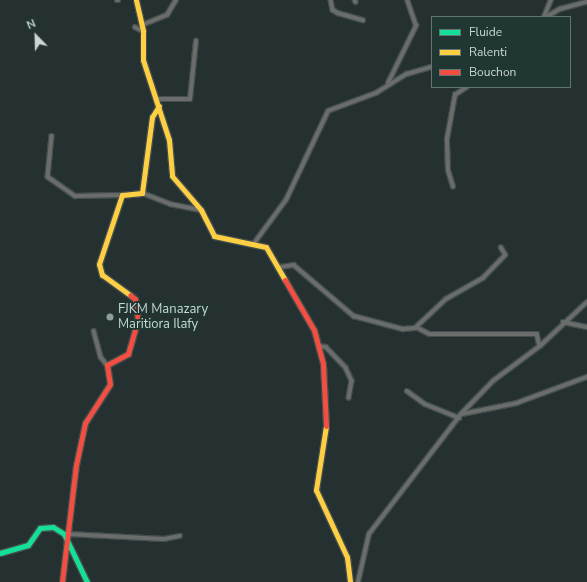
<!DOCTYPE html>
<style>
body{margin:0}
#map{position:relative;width:587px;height:582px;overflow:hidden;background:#253130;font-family:"Nunito Sans",sans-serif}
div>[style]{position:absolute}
.roads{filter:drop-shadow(1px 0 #434e4d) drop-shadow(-1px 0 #434e4d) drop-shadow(0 1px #434e4d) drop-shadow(0 -1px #434e4d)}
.street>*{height:3.5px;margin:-1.75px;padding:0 1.75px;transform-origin:1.75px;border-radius:1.75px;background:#6b6c6c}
.fast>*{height:5px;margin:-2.5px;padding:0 2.5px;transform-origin:2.5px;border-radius:2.5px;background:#16e098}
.slow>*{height:5px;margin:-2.5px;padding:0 2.5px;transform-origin:2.5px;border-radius:2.5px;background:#ffcf43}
.jam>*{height:5px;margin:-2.5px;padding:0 2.5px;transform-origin:2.5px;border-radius:2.5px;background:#f24e42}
.dots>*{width:11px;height:11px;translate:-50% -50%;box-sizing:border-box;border:2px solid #203633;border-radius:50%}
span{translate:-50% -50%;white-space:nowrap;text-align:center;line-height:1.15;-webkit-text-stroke:3.5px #203633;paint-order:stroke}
.poi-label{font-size:13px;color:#c9d6d4}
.left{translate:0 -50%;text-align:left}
.legend{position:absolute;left:431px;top:16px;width:140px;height:72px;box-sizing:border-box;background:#203633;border:1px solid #647673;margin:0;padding:5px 7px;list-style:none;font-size:12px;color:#c9d6d4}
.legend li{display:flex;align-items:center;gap:8px;height:20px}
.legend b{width:20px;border:1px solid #647673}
.north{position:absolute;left:16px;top:16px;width:40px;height:40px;-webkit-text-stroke:3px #203633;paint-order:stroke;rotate:337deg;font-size:11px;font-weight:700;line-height:16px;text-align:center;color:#c9d6d4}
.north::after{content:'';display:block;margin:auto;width:14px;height:18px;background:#c9d6d4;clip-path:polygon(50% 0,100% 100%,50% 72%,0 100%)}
</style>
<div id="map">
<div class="roads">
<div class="street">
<div style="left:117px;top:0;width:1px"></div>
<div style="left:331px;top:0;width:10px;rotate:79deg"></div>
<div style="left:333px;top:10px;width:6px;rotate:31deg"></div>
<div style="left:338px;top:13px;width:26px;rotate:16deg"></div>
<div style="left:355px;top:0;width:2px;rotate:63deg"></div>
<div style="left:544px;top:17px;width:18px;rotate:-68deg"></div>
<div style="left:546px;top:17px;width:16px;rotate:-30deg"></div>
<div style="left:560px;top:9px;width:28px;rotate:-15deg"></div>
<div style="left:142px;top:25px;width:27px;rotate:-22deg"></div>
<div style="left:167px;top:15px;width:17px;rotate:-59deg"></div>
<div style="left:135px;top:27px;width:9px;rotate:27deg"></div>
<div style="left:388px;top:83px;width:64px;rotate:-63.8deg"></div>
<div style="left:416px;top:26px;width:28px;rotate:-109deg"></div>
<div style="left:157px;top:99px;width:33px"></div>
<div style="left:190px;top:99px;width:58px;rotate:-84.1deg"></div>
<div style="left:52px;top:136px;width:41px;rotate:95.6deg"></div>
<div style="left:48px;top:177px;width:33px;rotate:35deg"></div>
<div style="left:75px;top:196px;width:47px;rotate:-1.2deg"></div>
<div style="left:453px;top:187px;width:17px;rotate:-107deg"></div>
<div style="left:448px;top:171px;width:32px;rotate:-92deg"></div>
<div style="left:447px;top:139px;width:45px;rotate:-79.7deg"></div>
<div style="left:455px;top:95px;width:14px;rotate:-34deg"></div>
<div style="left:142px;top:193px;width:30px;rotate:21deg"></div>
<div style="left:170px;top:204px;width:31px;rotate:11deg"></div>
<div style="left:255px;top:242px;width:52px;rotate:-53.6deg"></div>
<div style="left:286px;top:200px;width:98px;rotate:-64.7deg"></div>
<div style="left:328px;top:111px;width:51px;rotate:-20.6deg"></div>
<div style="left:376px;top:93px;width:36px;rotate:-32deg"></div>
<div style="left:407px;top:74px;width:26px;rotate:-16deg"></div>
<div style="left:281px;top:267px;width:13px;rotate:-9deg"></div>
<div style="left:294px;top:265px;width:79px;rotate:40.4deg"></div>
<div style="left:354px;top:316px;width:51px;rotate:14.9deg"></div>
<div style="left:403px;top:329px;width:12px;rotate:-5deg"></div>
<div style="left:415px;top:328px;width:42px;rotate:-43.1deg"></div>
<div style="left:446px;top:299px;width:43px;rotate:-29.6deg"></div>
<div style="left:483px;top:278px;width:32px;rotate:-46deg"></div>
<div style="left:505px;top:255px;width:8px;rotate:-120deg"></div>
<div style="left:563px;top:322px;width:25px;rotate:12deg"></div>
<div style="left:418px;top:328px;width:13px;rotate:27deg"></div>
<div style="left:430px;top:334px;width:107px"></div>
<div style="left:537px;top:334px;width:12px;rotate:76deg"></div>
<div style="left:94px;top:331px;width:27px;rotate:75deg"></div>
<div style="left:101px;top:357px;width:10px;rotate:53deg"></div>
<div style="left:319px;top:346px;width:7px;rotate:8deg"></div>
<div style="left:326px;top:347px;width:29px;rotate:46deg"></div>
<div style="left:346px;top:368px;width:14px;rotate:65deg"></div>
<div style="left:352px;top:381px;width:17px;rotate:100deg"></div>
<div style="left:407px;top:391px;width:22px;rotate:36deg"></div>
<div style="left:425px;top:404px;width:37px;rotate:22deg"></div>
<div style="left:462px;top:414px;width:56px;rotate:-11.3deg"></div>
<div style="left:517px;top:403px;width:75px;rotate:-20.4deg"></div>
<div style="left:68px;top:534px;width:96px;rotate:3deg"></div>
<div style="left:164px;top:539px;width:16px;rotate:-11deg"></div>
<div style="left:358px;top:582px;width:49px;rotate:-77.1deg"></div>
<div style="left:369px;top:534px;width:151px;rotate:-52.5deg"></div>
<div style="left:461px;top:414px;width:46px;rotate:-45.9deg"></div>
<div style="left:493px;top:381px;width:59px;rotate:-36.7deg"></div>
<div style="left:540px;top:346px;width:64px;rotate:-43.1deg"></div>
</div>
<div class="fast">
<div style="left:0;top:553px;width:29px;rotate:-16deg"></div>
<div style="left:28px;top:545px;width:21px;rotate:-55deg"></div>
<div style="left:40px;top:528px;width:13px;rotate:-4deg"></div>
<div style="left:53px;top:527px;width:13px;rotate:32deg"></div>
<div style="left:64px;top:534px;width:53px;rotate:64.4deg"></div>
</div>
<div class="slow">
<div style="left:136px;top:0;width:32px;rotate:77deg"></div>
<div style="left:143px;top:31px;width:29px;rotate:90deg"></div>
<div style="left:143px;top:60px;width:84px;rotate:72deg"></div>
<div style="left:169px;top:140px;width:36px;rotate:85deg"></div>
<div style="left:172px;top:176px;width:45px;rotate:49.5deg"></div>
<div style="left:201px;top:210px;width:29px;rotate:63deg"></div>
<div style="left:214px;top:236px;width:53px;rotate:11.9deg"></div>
<div style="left:266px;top:247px;width:38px;rotate:60deg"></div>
<div style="left:130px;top:295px;width:34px;rotate:-144deg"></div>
<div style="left:102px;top:275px;width:11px;rotate:-105deg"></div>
<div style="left:99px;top:264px;width:73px;rotate:-71.6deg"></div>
<div style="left:122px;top:195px;width:20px;rotate:-6deg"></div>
<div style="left:142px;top:193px;width:77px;rotate:-82.5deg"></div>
<div style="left:152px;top:117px;width:13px;rotate:-58deg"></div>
<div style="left:326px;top:426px;width:65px;rotate:98.9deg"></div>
<div style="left:316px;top:490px;width:74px;rotate:65.2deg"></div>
<div style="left:347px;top:557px;width:25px;rotate:83deg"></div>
</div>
<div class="jam">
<div style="left:285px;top:280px;width:58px;rotate:59.9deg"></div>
<div style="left:314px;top:330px;width:35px;rotate:75deg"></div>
<div style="left:323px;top:364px;width:62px;rotate:87.2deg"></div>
<div style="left:62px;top:582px;width:118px;rotate:-83.2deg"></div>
<div style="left:76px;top:465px;width:43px;rotate:-77.9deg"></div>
<div style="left:85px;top:423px;width:46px;rotate:-57.3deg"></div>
<div style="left:110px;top:384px;width:19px;rotate:-99deg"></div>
<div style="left:107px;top:365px;width:24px;rotate:-28deg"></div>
<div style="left:128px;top:354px;width:35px;rotate:-74deg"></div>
<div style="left:138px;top:320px;width:21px;rotate:-98deg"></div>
<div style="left:135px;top:299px;width:6px;rotate:-141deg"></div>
</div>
</div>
<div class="dots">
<div style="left:110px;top:317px;background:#909c9b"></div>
</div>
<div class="poi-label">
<span class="left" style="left:118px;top:317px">FJKM Manazary<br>Maritiora Ilafy</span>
</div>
<ul class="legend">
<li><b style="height:5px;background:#16e098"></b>Fluide</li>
<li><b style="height:5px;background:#ffcf43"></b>Ralenti</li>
<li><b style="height:5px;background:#f24e42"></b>Bouchon</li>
</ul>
<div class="north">N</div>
</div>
